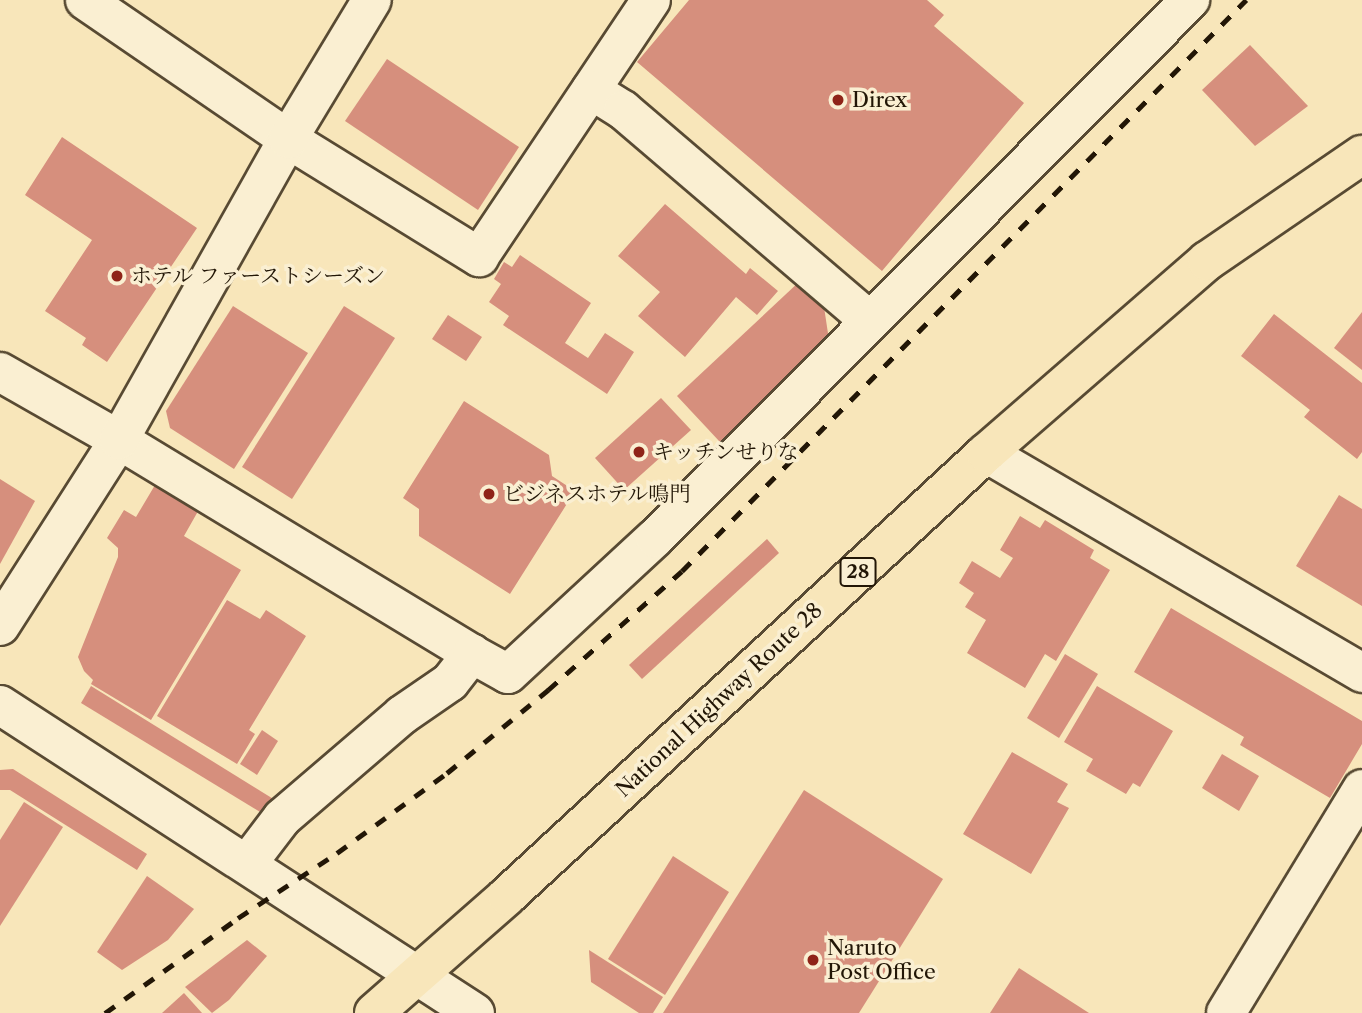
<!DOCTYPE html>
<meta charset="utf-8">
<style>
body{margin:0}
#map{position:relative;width:1362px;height:1013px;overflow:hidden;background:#f8e6ba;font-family:"Libre Caslon Text","Noto Serif JP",serif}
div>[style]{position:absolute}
.building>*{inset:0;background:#d68f7d}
.roads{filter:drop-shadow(2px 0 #584a33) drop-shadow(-2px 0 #584a33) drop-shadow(0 2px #584a33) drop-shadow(0 -2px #584a33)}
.minor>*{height:38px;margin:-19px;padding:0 19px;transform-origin:19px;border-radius:19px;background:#faefd2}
.highway>*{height:38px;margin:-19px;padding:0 19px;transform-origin:19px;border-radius:19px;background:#f8e6ba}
.rail>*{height:5px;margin-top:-2.5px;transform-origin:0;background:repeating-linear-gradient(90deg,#221606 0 12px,transparent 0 24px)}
.dots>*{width:19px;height:19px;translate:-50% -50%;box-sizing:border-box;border:4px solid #faefd2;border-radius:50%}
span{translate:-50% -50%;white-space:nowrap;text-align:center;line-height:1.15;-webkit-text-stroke:7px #faefd2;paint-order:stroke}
.shield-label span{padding:2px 5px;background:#faefd2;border:2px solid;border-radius:5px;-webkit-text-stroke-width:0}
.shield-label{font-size:19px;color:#221606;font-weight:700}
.poi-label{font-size:21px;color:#221606}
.left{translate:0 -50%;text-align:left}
.street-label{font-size:21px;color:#221606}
</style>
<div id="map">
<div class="building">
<div style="clip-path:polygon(689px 0,927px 0,944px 15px,934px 26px,1024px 103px,882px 271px,637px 62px)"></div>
<div style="clip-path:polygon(1250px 45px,1308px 106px,1255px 146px,1202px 90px)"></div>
<div style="clip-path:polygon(387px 59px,519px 147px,478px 210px,345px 121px)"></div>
<div style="clip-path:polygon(62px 137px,197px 228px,107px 362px,82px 345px,86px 338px,45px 311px,92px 240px,25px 195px)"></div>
<div style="clip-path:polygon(665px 204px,746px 274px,750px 268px,778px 291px,757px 315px,736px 297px,685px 357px,638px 316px,660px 292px,618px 256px)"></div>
<div style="clip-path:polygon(520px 255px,591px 303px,565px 343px,588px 358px,605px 333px,634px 352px,607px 394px,503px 325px,509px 316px,489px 302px,501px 284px,494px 279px,504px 262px,512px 267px)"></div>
<div style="clip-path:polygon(800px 281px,824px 307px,829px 340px,720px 442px,677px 396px)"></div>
<div style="clip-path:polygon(233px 306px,308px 353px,234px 469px,170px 428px,166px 411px)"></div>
<div style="clip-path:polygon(344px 306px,395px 338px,292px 499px,242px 467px)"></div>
<div style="clip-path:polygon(1362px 312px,1362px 370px,1334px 348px)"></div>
<div style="clip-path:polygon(1274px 314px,1362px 383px,1362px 452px,1357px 459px,1304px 417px,1310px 410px,1241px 356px)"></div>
<div style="clip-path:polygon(448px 315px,482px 337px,466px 361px,432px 339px)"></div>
<div style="clip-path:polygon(661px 398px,691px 430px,624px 490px,595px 458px)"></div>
<div style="clip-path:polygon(464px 401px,549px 455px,552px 476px,575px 491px,510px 594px,419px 536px,419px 509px,403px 498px)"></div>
<div style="clip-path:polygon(0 479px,35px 501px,0 564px)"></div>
<div style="clip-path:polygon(158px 480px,201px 506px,184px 536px,241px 570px,151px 720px,91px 684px,93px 680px,84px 671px,78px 657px,118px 557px,118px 548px,107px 538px,124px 510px,136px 517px)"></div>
<div style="clip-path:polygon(1339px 495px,1362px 509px,1362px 606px,1296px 566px)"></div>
<div style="clip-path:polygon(1020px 516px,1040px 528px,1045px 520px,1094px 550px,1090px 558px,1110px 570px,1056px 661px,1045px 654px,1025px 688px,967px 653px,986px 620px,965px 607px,974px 593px,959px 583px,972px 561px,1000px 578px,1013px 558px,1000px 550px)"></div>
<div style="clip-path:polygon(767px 539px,779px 553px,642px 679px,629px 665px)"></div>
<div style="clip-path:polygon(227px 600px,260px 619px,266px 610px,306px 636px,249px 730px,255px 734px,237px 764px,157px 716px)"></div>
<div style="clip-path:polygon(1171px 608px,1362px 721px,1362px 744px,1330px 798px,1240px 745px,1244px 737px,1134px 672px)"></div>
<div style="clip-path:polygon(1065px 654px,1098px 674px,1059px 738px,1027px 718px)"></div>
<div style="clip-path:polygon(91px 686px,275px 800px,265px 815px,81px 703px)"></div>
<div style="clip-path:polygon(1097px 686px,1173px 731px,1140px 787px,1133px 783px,1126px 794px,1086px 771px,1093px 759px,1064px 742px)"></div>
<div style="clip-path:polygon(262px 730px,278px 741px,257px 775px,240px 764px)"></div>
<div style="clip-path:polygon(1012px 752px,1068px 784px,1057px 802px,1069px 808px,1031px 874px,963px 834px)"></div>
<div style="clip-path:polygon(1222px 754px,1259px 776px,1239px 811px,1202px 788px)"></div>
<div style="clip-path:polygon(13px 769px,147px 854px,137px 870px,10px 790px,0 790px,0 770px)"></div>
<div style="clip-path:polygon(804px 790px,943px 879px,859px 1013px,663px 1013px)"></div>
<div style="clip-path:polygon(24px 802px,63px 827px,0 926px,0 840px)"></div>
<div style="clip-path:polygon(673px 856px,729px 892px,665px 995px,608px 959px)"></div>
<div style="clip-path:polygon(147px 876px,194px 909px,168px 940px,122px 970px,97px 952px)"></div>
<div style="clip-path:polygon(247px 940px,267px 956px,229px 1000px,212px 1013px,185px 987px)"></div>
<div style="clip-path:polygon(589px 950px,663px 997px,653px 1013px,639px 1013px,591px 982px)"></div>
<div style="clip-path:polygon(1019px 968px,1089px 1013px,990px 1013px)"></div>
<div style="clip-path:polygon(184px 993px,202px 1013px,162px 1013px)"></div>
</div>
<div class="roads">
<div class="minor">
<div style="left:85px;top:0;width:246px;rotate:34.4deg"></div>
<div style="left:288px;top:139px;width:225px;rotate:31.7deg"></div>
<div style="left:479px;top:257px;width:309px;rotate:-56.2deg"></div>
<div style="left:591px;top:90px;width:38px;rotate:32deg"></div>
<div style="left:623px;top:110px;width:325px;rotate:40.5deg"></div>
<div style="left:0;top:372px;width:137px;rotate:29.7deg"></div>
<div style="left:119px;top:440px;width:413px;rotate:31.2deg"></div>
<div style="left:986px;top:453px;width:436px;rotate:30.3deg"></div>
<div style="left:0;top:626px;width:221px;rotate:-57.4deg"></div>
<div style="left:119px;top:440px;width:345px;rotate:-60.7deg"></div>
<div style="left:288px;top:139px;width:162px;rotate:-58.9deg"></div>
<div style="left:0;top:705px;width:566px;rotate:32.96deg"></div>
<div style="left:247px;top:864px;width:58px;rotate:-52.7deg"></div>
<div style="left:282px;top:818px;width:158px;rotate:-40.6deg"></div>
<div style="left:402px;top:715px;width:58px;rotate:-34.5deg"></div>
<div style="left:450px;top:682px;width:36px;rotate:-52deg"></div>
<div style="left:472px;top:654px;width:41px;rotate:29.1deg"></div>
<div style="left:508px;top:674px;width:200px;rotate:-42.8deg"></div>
<div style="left:655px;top:538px;width:759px;rotate:-45.16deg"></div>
<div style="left:1226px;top:1013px;width:262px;rotate:-58.7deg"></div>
</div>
<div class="highway">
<div style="left:374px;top:1013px;width:177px;rotate:-41.3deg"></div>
<div style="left:507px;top:896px;width:652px;rotate:-42.76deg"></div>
<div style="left:986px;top:453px;width:293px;rotate:-41deg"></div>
<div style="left:1207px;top:261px;width:188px;rotate:-34.4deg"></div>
</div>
</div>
<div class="rail">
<div style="left:105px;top:1013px;width:163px;rotate:-35.5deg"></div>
<div style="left:238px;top:918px;width:118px;rotate:-33.3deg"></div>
<div style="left:337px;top:853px;width:136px;rotate:-36deg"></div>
<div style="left:447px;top:773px;width:131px;rotate:-39.4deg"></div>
<div style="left:548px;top:690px;width:179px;rotate:-41.6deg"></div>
<div style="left:682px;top:571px;width:803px;rotate:-45.35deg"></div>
</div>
<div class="dots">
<div style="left:838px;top:100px;background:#8f2418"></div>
<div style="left:117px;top:276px;background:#8f2418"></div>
<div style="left:639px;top:452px;background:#8f2418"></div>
<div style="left:489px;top:494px;background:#8f2418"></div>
<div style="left:813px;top:960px;background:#8f2418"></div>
</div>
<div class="shield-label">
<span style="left:858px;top:572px">28</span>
</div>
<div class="poi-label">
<span class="left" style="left:852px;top:100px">Direx</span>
<span class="left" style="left:131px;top:276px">ホテル ファーストシーズン</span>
<span class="left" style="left:653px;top:452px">キッチンせりな</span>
<span class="left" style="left:503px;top:494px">ビジネスホテル鳴門</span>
<span class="left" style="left:827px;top:960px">Naruto<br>Post Office</span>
</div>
<div class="street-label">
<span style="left:719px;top:700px;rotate:-43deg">National Highway Route 28</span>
</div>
</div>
